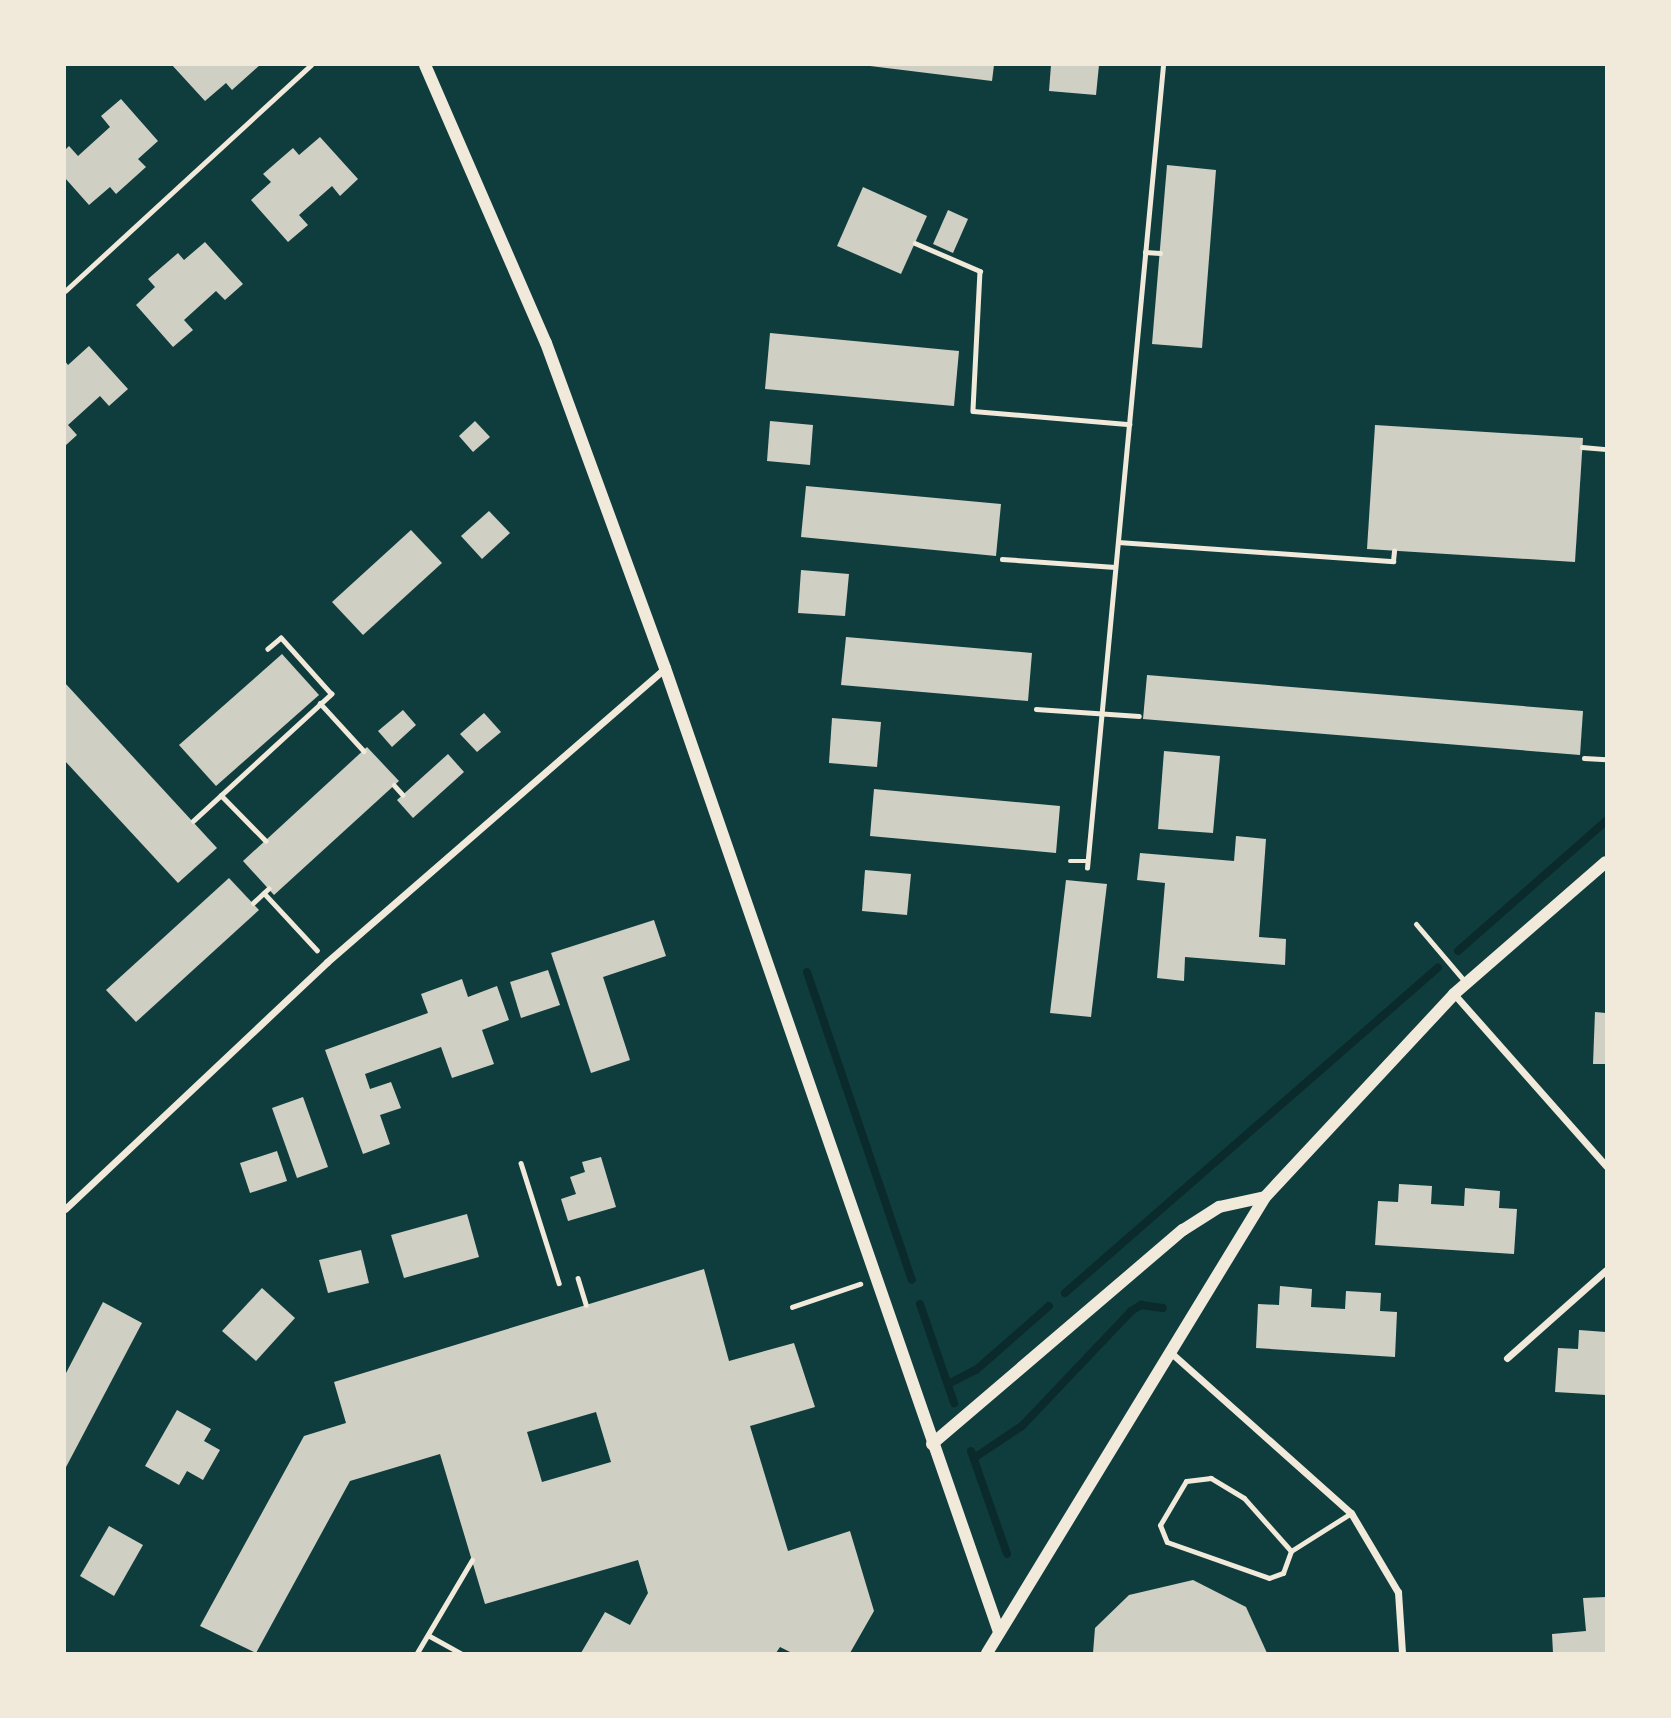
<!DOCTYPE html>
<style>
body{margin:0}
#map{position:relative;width:1671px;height:1718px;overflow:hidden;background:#0f3d3e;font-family:"Golos Text",sans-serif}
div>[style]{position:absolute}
.stream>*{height:8px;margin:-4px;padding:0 4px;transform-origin:4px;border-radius:4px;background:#0a2a2b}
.building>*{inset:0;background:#cfcfc3}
.path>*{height:4.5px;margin:-2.25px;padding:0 2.25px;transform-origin:2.25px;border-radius:2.25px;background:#f1e9da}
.service>*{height:5px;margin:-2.5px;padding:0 2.5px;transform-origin:2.5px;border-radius:2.5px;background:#f1e9da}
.minor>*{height:7px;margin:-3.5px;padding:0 3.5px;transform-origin:3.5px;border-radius:3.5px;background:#f1e9da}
.tertiary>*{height:12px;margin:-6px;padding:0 6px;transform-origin:6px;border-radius:6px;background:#f1e9da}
span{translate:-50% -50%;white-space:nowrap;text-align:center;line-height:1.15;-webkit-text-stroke:7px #f1e9da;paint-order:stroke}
.frame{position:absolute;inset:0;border:66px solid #f1e9da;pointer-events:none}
</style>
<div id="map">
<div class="stream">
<div style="left:1458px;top:951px;width:197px;rotate:-41.3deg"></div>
<div style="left:807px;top:972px;width:325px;rotate:71.2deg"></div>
<div style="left:1065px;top:1293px;width:495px;rotate:-41.1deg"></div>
<div style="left:920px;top:1304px;width:105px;rotate:71deg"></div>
<div style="left:948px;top:1384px;width:31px;rotate:-27deg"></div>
<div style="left:976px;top:1370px;width:97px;rotate:-41.2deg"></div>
<div style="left:971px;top:1451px;width:109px;rotate:70.7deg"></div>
<div style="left:974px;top:1458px;width:58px;rotate:-33.7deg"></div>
<div style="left:1022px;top:1426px;width:158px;rotate:-46.5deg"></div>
<div style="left:1131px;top:1311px;width:12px;rotate:-31deg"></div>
<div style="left:1141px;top:1305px;width:22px;rotate:8deg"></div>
</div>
<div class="building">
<div style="clip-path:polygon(172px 65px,260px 65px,232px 90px,226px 83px,205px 101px)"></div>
<div style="clip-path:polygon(862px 65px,994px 65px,992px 81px)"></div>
<div style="clip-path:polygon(1051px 65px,1099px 65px,1096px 95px,1049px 91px)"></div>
<div style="clip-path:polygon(121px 99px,158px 141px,138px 159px,146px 167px,116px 194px,110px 187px,89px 205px,65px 178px,65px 150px,69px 146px,78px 156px,110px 127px,101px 116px)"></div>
<div style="clip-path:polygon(320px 137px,358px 179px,340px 196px,332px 186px,299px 215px,308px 225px,288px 242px,251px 200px,271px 182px,263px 174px,293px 148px,299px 155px)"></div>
<div style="clip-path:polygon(1167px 165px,1216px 170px,1202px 348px,1152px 344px)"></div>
<div style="clip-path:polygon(863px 187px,927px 216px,901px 274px,837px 246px)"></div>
<div style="clip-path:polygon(948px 210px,968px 219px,953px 253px,933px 244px)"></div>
<div style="clip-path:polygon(205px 242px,243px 284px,225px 300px,216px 291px,184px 320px,193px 330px,173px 347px,136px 305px,155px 287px,148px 279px,178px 253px,184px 260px)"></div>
<div style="clip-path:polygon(770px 333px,959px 351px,954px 406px,765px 389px)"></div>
<div style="clip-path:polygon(89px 346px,128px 389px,109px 406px,100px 396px,68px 425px,77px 435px,65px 446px,65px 361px,68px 365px)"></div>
<div style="clip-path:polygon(475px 421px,490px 437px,473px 452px,459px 436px)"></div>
<div style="clip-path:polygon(770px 421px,813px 425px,810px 465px,767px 461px)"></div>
<div style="clip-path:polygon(1375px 425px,1583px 438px,1575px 562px,1367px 549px)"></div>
<div style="clip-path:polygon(806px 486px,1001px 504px,996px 556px,801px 537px)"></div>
<div style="clip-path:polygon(489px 511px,510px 533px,482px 559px,461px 536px)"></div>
<div style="clip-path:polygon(411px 530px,442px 563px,363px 635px,332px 602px)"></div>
<div style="clip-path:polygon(801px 570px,849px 574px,845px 616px,798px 613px)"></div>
<div style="clip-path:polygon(846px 637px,1032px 653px,1028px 701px,841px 685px)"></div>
<div style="clip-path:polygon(282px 654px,319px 695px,216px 786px,179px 745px)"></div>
<div style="clip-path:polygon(1147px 675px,1583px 711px,1580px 755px,1143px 719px)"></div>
<div style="clip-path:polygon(65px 683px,217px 848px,178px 883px,65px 761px)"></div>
<div style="clip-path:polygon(403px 710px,416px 725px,392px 747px,378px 731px)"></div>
<div style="clip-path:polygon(484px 713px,501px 732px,477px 752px,460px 734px)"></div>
<div style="clip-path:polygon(832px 718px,881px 722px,877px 767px,829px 763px)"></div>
<div style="clip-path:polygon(367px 747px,399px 781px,274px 895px,243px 861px)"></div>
<div style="clip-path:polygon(1164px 751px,1220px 756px,1213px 833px,1158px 829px)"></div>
<div style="clip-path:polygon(448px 754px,464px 772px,413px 818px,397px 800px)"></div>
<div style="clip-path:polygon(874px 789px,1060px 806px,1056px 853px,870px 836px)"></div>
<div style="clip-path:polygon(1236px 836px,1266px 839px,1259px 937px,1286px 939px,1285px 965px,1185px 957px,1184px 981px,1157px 978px,1165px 883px,1137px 880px,1140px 853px,1234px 861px)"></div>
<div style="clip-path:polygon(865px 870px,911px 874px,907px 915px,862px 911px)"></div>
<div style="clip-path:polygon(229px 878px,259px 910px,136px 1022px,106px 990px)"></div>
<div style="clip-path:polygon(1066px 880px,1107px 884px,1091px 1017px,1050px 1013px)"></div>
<div style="clip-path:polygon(654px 920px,666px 956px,603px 977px,630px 1060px,591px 1073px,551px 953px)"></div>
<div style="clip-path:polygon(548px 970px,560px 1005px,521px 1018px,510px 982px)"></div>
<div style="clip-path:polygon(462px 979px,468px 997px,497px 986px,509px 1020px,482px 1030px,494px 1064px,452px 1078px,441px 1047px,365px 1074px,370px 1089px,391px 1082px,401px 1108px,380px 1115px,390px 1144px,363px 1154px,325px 1050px,428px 1013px,421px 994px)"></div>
<div style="clip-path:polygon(1595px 1012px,1606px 1013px,1606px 1064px,1593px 1064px)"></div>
<div style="clip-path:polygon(303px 1097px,328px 1167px,297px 1178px,272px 1108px)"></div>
<div style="clip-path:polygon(277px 1151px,287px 1181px,250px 1193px,240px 1163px)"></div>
<div style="clip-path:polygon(601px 1157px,616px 1207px,568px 1221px,561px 1199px,576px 1194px,570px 1177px,585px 1172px,582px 1162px)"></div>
<div style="clip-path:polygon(1399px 1184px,1432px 1186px,1431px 1204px,1464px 1206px,1465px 1188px,1500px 1191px,1499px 1208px,1517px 1209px,1514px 1254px,1375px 1245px,1378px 1201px,1398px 1202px)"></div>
<div style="clip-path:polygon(467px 1214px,479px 1257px,404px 1278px,391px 1235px)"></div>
<div style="clip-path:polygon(361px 1250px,369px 1283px,328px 1293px,319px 1260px)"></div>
<div style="clip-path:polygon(evenodd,704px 1269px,729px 1361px,794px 1343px,815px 1407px,750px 1426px,788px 1551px,850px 1531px,874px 1611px,850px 1653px,792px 1653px,780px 1647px,776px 1653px,581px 1653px,605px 1612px,630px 1625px,648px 1593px,638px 1560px,485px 1604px,440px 1454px,350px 1481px,256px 1653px,200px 1626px,304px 1436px,346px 1423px,334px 1382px,704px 1269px,596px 1412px,611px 1462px,542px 1482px,527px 1432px,596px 1412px)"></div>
<div style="clip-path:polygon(1280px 1286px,1312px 1289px,1311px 1307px,1345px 1309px,1346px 1291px,1381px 1293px,1380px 1311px,1397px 1312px,1395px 1357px,1256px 1348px,1258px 1304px,1279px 1305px)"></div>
<div style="clip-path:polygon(262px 1288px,295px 1318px,256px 1361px,222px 1331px)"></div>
<div style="clip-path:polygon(103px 1302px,142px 1323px,65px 1469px,65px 1375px)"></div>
<div style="clip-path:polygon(1579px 1330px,1606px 1332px,1606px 1395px,1555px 1392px,1558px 1348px,1578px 1349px)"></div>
<div style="clip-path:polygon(177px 1410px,211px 1429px,204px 1441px,220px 1450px,203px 1480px,187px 1471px,179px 1485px,145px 1466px)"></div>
<div style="clip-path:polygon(109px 1526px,143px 1545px,114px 1596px,80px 1576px)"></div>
<div style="clip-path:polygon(1193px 1580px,1246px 1607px,1267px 1653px,1093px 1653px,1095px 1628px,1129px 1595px)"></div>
<div style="clip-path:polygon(1606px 1597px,1606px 1653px,1553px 1653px,1552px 1634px,1586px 1631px,1583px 1598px)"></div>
</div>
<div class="path">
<div style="left:915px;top:243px;width:71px;rotate:23.3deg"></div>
<div style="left:980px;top:271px;width:140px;rotate:92.9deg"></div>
<div style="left:973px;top:411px;width:157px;rotate:4.8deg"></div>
<div style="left:1145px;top:252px;width:15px;rotate:4deg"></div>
<div style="left:1582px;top:447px;width:24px;rotate:5deg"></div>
<div style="left:1118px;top:542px;width:276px;rotate:4deg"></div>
<div style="left:1393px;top:561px;width:10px;rotate:-84deg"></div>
<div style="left:1002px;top:559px;width:113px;rotate:4deg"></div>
<div style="left:320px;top:703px;width:65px;rotate:47.5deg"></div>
<div style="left:1036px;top:709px;width:103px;rotate:3.9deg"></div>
<div style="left:1584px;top:758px;width:22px;rotate:3deg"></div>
<div style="left:394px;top:785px;width:13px;rotate:48deg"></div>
<div style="left:221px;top:795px;width:64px;rotate:45.6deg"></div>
<div style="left:193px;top:821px;width:188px;rotate:-42.6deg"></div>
<div style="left:331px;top:694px;width:75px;rotate:-131.8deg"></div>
<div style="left:281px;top:638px;width:17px;rotate:140deg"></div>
<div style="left:1070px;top:861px;width:18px"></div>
<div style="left:1087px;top:868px;width:807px;rotate:-84.59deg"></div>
<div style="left:264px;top:893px;width:78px;rotate:47.1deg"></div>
<div style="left:253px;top:903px;width:21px;rotate:-43deg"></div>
<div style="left:521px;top:1163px;width:126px;rotate:72.4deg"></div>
<div style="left:578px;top:1278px;width:28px;rotate:73deg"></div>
<div style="left:792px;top:1307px;width:72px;rotate:-18.7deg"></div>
<div style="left:428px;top:1635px;width:38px;rotate:29deg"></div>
<div style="left:417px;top:1653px;width:108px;rotate:-59.4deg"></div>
</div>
<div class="service">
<div style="left:65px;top:291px;width:334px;rotate:-42.6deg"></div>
<div style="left:1416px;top:924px;width:77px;rotate:49.7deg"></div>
<div style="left:1291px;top:1551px;width:71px;rotate:-131.6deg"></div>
<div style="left:1244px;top:1498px;width:39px;rotate:-149deg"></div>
<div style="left:1211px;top:1478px;width:25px;rotate:173deg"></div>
<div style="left:1186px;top:1481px;width:51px;rotate:120.6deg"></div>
<div style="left:1160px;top:1525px;width:18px;rotate:68deg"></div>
<div style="left:1167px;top:1542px;width:108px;rotate:19.4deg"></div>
<div style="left:1269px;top:1578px;width:15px;rotate:-20deg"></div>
<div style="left:1283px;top:1573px;width:23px;rotate:-70deg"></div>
<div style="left:1291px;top:1551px;width:71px;rotate:-32.3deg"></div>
</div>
<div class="minor">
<div style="left:1454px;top:994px;width:230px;rotate:48.5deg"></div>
<div style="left:65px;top:1209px;width:360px;rotate:-43.3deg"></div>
<div style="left:327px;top:962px;width:448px;rotate:-41deg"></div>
<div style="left:1169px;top:1351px;width:244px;rotate:41.7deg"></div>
<div style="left:1351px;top:1513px;width:92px;rotate:59.3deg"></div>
<div style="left:1398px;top:1592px;width:61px;rotate:86.2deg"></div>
<div style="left:1507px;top:1358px;width:132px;rotate:-41.6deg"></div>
</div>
<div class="tertiary">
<div style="left:425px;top:65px;width:303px;rotate:66.5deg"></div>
<div style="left:546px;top:343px;width:346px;rotate:69.9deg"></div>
<div style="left:665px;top:668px;width:1020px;rotate:70.89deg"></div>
<div style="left:932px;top:1444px;width:330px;rotate:-40.5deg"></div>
<div style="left:1183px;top:1230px;width:43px;rotate:-32.6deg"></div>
<div style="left:1219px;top:1207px;width:47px;rotate:-12.3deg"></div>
<div style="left:987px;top:1653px;width:534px;rotate:-58.63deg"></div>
<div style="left:1265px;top:1197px;width:277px;rotate:-47deg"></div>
<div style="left:1454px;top:994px;width:201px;rotate:-41deg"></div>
</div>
<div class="frame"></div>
</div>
